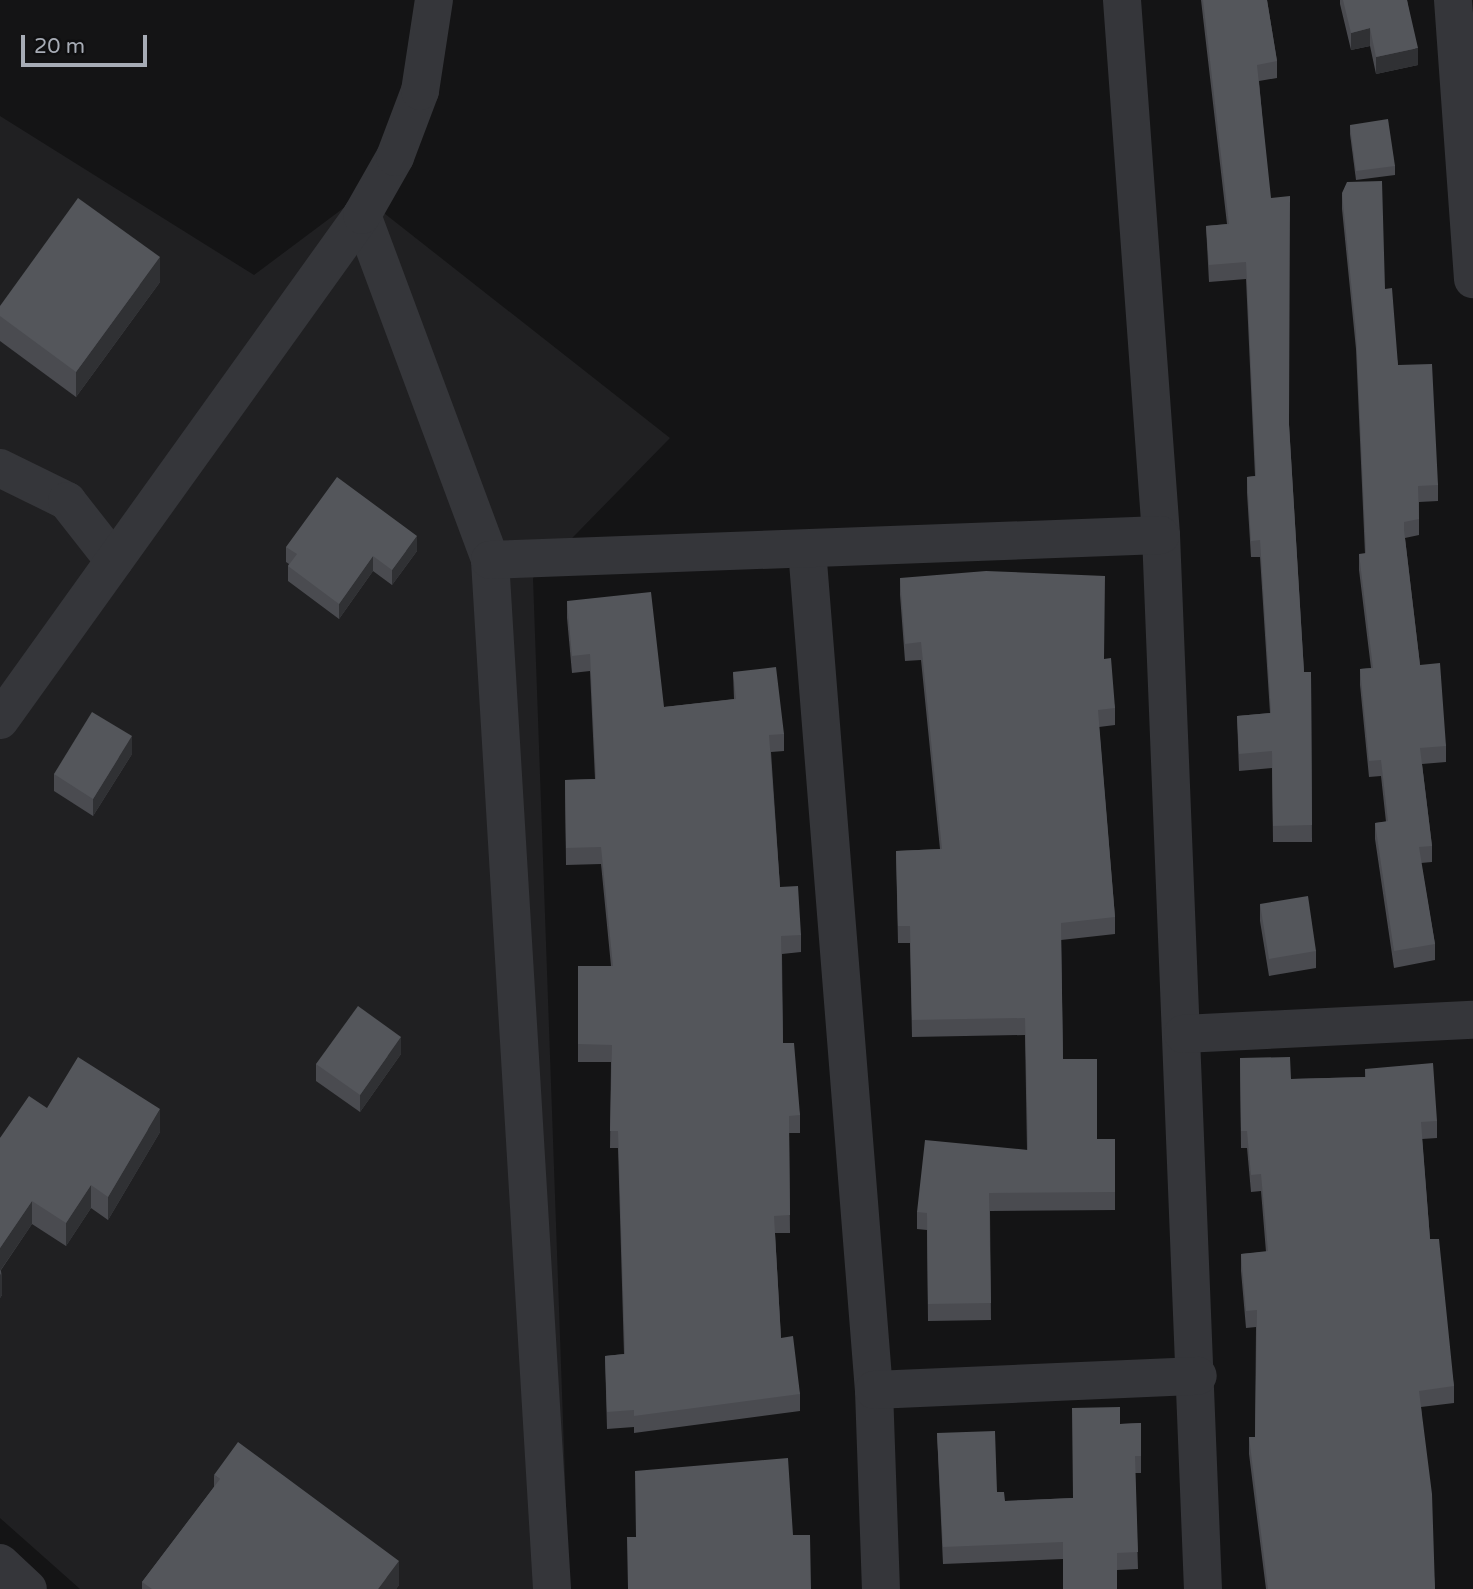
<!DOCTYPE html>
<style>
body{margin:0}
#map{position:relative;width:1473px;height:1589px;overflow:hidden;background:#141415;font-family:"Varela Round",sans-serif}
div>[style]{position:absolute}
.built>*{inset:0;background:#202022}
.minor>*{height:38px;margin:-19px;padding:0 19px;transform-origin:19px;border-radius:19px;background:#35363a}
.wall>*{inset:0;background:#4a4b50}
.shaded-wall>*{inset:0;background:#303134}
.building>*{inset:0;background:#54565b}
span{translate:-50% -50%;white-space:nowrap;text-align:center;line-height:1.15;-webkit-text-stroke:5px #0f0f10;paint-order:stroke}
.scale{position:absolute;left:21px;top:35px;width:126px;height:32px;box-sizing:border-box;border:4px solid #a7acb5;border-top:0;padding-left:9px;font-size:21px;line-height:24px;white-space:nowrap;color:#a7acb5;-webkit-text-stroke:5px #0f0f10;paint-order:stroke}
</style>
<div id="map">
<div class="built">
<div style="clip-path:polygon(0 116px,254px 275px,361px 195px,670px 438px,533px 578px,569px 1589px,80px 1589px,0 1518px)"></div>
</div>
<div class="minor">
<div style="left:1122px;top:0;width:536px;rotate:85.83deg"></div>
<div style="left:1161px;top:535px;width:1055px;rotate:87.72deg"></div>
<div style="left:1453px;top:0;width:280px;rotate:85.9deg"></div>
<div style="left:362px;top:215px;width:368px;rotate:69.6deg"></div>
<div style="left:490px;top:560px;width:1031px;rotate:86.55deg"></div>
<div style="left:0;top:468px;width:75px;rotate:26.2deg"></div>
<div style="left:67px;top:501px;width:76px;rotate:51.9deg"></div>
<div style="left:807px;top:549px;width:844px;rotate:85.45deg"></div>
<div style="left:874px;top:1390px;width:199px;rotate:88deg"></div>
<div style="left:490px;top:560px;width:671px;rotate:-2.13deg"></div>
<div style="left:0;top:720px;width:621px;rotate:-54.37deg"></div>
<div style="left:362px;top:215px;width:67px;rotate:-60.4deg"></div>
<div style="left:395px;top:157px;width:71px;rotate:-69.3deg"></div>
<div style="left:420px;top:91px;width:92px;rotate:-81.3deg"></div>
<div style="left:1183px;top:1034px;width:290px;rotate:-2.8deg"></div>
<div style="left:874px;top:1390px;width:324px;rotate:-2.5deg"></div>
<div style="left:0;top:1563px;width:38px;rotate:43deg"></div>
</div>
<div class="wall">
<div style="clip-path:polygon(1201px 0,1267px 0,1277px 61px,1277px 78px,1259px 81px,1289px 425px,1304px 672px,1311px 672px,1312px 842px,1273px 842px,1272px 768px,1239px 771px,1237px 716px,1270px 713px,1260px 557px,1251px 557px,1247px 493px,1247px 477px,1255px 476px,1246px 279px,1209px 282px,1206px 226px,1227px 224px)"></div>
<div style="clip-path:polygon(1340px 0,1407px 0,1418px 65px,1376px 74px,1370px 46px,1351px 50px,1340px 4px)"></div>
<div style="clip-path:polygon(1350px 125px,1395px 166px,1395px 175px,1356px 180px,1350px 134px)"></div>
<div style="clip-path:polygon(1342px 193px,1385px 289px,1398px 365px,1438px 485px,1438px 501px,1419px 502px,1419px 535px,1405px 538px,1420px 665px,1446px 746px,1446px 762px,1422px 764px,1432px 846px,1432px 862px,1421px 863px,1435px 944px,1435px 960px,1394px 968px,1375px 839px,1375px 823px,1386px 822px,1381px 776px,1369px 777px,1360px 685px,1360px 669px,1371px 668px,1359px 570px,1359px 554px,1365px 554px,1356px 349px,1342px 209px)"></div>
<div style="clip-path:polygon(160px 282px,76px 397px,0 341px,0 306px)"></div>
<div style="clip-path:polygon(286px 547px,417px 551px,392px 585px,373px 571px,339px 619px,288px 581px,288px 566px,289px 564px,286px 562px)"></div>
<div style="clip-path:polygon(900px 578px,1104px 659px,1115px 708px,1115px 725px,1099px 727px,1115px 917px,1115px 934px,1061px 940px,1063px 1059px,1097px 1139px,1115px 1139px,1115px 1210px,990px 1211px,991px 1320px,928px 1321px,927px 1230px,917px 1229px,917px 1212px,1027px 1150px,1025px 1035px,912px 1037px,910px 943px,898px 943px,896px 851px,940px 849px,921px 660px,905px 661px,900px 595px)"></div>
<div style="clip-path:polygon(567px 601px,664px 707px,734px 699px,733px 672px,784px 734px,784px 751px,771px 752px,780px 887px,801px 935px,801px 952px,782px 954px,783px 1043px,800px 1115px,800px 1133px,789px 1133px,790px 1233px,775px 1233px,781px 1338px,800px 1394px,800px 1411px,634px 1433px,634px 1427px,607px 1429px,605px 1356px,624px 1354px,618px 1148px,610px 1148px,611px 1062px,578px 1062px,578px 966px,611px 966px,601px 864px,566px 865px,565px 780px,595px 779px,590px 671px,572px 673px,567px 618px)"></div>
<div style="clip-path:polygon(132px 754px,93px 816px,54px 791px,54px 774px)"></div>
<div style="clip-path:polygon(1260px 904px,1316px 951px,1316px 968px,1269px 976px,1260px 921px)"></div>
<div style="clip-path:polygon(401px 1054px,360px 1112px,316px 1081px,316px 1064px)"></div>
<div style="clip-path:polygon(1240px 1058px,1291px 1079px,1365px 1077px,1365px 1069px,1437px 1121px,1437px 1138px,1422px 1139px,1430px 1239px,1454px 1386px,1454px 1403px,1421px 1407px,1435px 1589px,1266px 1589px,1249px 1454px,1249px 1437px,1255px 1437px,1256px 1327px,1246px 1328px,1241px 1271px,1241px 1254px,1266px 1252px,1261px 1191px,1251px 1192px,1247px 1148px,1241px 1148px)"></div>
<div style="clip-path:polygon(47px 1108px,160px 1132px,108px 1220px,91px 1208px,66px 1246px,32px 1224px,1px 1270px,2px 1295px,0 1298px,0 1138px)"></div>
<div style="clip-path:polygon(1141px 1423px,1141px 1473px,1135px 1473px,1138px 1569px,1117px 1570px,1063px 1559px,943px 1564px,937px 1433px,1005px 1501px,1073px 1498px,1120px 1424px)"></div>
<div style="clip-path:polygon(214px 1475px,399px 1585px,396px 1589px,142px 1589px,142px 1582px,214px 1487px)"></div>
</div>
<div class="shaded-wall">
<div style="clip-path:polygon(1370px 28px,1370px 46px,1351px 50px,1351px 33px)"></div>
<div style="clip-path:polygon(1418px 48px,1418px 65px,1376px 74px,1376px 57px)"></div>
<div style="clip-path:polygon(160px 257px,160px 282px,76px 397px,76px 372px)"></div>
<div style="clip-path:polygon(417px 536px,417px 551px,392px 585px,392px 570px)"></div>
<div style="clip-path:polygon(373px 556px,373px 571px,339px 619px,339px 604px)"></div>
<div style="clip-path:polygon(132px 736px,132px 754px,93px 816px,93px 799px)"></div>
<div style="clip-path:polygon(401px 1037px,401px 1054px,360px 1112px,360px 1095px)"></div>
<div style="clip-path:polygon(160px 1109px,160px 1132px,108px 1220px,108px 1197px)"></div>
<div style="clip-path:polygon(91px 1185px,91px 1208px,66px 1246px,66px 1223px)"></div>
<div style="clip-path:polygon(32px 1201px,32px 1224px,0 1271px,0 1248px)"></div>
<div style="clip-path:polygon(2px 1272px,2px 1295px,0 1298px,0 1275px)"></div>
<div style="clip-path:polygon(399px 1561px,399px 1585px,396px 1589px,378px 1589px)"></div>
</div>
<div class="building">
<div style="clip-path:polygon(1203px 0,1267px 0,1277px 61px,1257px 65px,1271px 198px,1290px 196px,1289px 424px,1304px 672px,1311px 672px,1312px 825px,1273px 826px,1272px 751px,1239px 754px,1237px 716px,1271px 713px,1260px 540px,1251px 541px,1247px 477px,1256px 476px,1246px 262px,1209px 265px,1206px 226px,1229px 224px)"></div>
<div style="clip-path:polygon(1343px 0,1407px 0,1418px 48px,1376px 57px,1370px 28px,1351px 33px)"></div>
<div style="clip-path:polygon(1388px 119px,1395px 166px,1356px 171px,1350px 125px)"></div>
<div style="clip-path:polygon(1382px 181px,1385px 289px,1392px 288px,1398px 365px,1432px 364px,1438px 485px,1418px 486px,1419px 519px,1404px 522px,1404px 530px,1420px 665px,1440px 663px,1446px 746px,1420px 748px,1432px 846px,1419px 847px,1435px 944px,1394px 951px,1375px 823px,1388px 821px,1381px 760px,1369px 761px,1360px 669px,1373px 668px,1359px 554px,1366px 553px,1356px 332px,1342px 193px,1347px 182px)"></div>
<div style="clip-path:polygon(78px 198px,160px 257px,76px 372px,0 316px,0 306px)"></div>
<div style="clip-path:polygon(337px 477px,417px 536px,392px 570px,373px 556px,339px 604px,288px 566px,297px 554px,286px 547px)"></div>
<div style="clip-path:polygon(986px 571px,1105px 576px,1104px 659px,1111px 658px,1115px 708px,1098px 710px,1115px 917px,1061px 923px,1063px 1059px,1097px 1059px,1097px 1139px,1115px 1139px,1115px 1192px,989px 1193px,991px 1303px,928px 1304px,927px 1213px,917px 1212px,925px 1140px,1028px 1150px,1025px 1018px,912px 1020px,910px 926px,898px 926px,896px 851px,942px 849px,921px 642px,905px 644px,900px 578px)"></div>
<div style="clip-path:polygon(651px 592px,664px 707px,736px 699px,733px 672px,776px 667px,784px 734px,769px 735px,780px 887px,798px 886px,801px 935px,781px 936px,783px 1043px,794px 1043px,800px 1115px,789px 1116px,790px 1215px,774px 1216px,781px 1338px,793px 1336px,800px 1394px,634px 1416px,634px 1410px,607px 1412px,605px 1356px,625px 1354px,618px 1131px,610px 1131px,612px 1045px,578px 1044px,578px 966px,613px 966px,601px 847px,566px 848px,565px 780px,596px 779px,590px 654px,572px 656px,567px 601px)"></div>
<div style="clip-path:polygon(92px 712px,132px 736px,93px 799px,54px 774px)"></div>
<div style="clip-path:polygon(1308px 896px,1316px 951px,1269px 959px,1260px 904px)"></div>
<div style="clip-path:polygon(358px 1006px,401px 1037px,360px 1095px,316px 1064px)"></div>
<div style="clip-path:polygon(78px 1057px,160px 1109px,108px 1197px,91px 1185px,66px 1223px,32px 1201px,0 1248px,0 1138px,29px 1096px,47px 1108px)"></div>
<div style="clip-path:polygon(1290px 1057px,1291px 1079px,1366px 1077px,1365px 1069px,1433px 1063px,1437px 1121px,1421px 1122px,1430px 1239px,1439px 1239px,1454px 1386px,1419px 1391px,1432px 1494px,1435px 1589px,1268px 1589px,1249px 1437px,1255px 1437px,1257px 1310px,1246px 1311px,1241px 1254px,1268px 1251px,1261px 1174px,1251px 1175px,1247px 1131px,1241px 1131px,1240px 1058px)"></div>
<div style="clip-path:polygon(1120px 1407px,1120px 1424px,1141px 1423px,1141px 1456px,1135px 1456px,1138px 1552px,1117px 1553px,1117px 1589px,1063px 1589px,1063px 1542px,943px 1547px,937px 1433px,995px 1431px,997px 1492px,1004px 1492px,1005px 1501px,1073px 1498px,1072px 1408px)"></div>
<div style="clip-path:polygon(238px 1442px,399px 1561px,378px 1589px,152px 1589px,142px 1582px,220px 1479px,214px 1475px)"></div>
<div style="clip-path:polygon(788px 1458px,793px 1535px,810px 1535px,811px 1589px,628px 1589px,627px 1537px,636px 1537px,635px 1471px)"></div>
</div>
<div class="scale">20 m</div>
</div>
